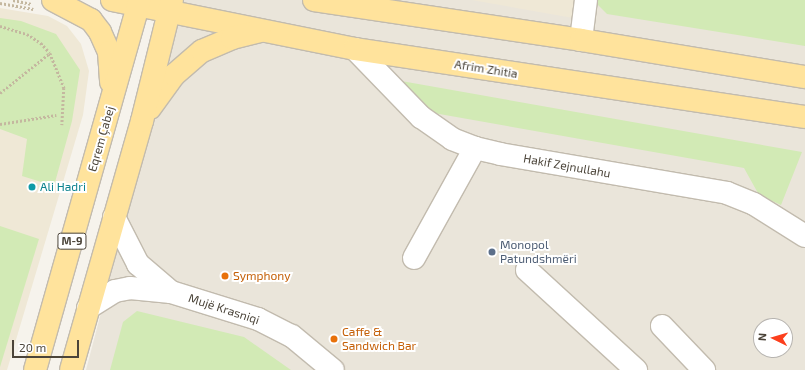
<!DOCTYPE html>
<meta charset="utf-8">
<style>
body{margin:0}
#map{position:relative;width:805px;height:370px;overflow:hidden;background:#f6f3ec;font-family:"Exo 2",sans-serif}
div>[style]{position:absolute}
.residential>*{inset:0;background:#eae5da}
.education>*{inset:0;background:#efe8d6}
.green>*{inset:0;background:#d2eab5}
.path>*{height:2.5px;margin-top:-1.25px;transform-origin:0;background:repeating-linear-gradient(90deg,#c4b79f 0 2px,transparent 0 4px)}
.roads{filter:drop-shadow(1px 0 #c2bbae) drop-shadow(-1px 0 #c2bbae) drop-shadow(0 1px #c2bbae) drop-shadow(0 -1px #c2bbae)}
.minor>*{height:22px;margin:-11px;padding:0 11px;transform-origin:11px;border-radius:11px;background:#fff}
.major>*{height:22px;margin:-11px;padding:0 11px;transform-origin:11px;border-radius:11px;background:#ffe39c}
.dots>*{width:11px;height:11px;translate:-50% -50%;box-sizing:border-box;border:2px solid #fff;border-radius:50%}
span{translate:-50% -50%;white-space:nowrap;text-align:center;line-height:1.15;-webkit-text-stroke:4px #fff;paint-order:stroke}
.shield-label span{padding:1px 3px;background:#fff;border:1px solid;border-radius:3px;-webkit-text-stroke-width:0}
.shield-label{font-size:11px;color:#4b4439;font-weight:700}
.street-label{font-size:12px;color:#4b4439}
.culture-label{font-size:12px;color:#0d838f}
.left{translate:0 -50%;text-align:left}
.service-label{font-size:12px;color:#4e5e75}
.food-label{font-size:12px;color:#c56008}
.north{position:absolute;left:753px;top:318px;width:40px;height:40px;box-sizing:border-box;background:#fff;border:1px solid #b7b4b0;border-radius:50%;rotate:275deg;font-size:11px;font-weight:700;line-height:16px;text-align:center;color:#4b4439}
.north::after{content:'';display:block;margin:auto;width:14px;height:18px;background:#fc3f1d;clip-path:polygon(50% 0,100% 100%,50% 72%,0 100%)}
.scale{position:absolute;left:12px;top:340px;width:67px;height:18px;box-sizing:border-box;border:2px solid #4b4439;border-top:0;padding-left:5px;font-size:12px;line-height:14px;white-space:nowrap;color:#4b4439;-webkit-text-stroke:3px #fff;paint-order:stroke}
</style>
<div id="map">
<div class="residential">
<div style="clip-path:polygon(evenodd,183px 0,805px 0,805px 370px,86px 370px,183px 0,761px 326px,785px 326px,785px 350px,761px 350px,761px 326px)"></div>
</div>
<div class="education">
<div style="clip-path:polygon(472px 0,589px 0,588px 7px,596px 22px)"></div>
<div style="clip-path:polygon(0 8px,48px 16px,67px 26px,81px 44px,89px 71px,83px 115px,7px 370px,0 370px)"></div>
</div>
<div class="green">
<div style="clip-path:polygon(597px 0,805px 0,805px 46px,607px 14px,597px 4px)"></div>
<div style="clip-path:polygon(0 18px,21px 21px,56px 34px,80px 70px,72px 121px,54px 186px,22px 176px,27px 139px,0 129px)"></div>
<div style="clip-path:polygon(390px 79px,802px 152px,781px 205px,759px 195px,744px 168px,428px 112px)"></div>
<div style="clip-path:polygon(0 226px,39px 239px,0 367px)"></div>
<div style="clip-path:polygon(137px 311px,244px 337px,291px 370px,110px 370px,123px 322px)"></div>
</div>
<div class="path">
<div style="left:13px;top:0;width:19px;rotate:12deg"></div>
<div style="left:0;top:3px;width:34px;rotate:10deg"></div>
<div style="left:0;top:26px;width:28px;rotate:17deg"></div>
<div style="left:27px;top:34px;width:17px;rotate:33deg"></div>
<div style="left:41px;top:43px;width:13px;rotate:48deg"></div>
<div style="left:50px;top:53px;width:38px;rotate:68deg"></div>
<div style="left:64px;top:88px;width:37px;rotate:93deg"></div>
<div style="left:0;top:93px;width:64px;rotate:-38.7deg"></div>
<div style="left:0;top:124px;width:57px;rotate:-9.1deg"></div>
</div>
<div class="roads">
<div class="minor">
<div style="left:581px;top:40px;width:40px;rotate:-82.9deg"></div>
<div style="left:355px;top:49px;width:95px;rotate:45.9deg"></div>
<div style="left:421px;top:117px;width:38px;rotate:35deg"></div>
<div style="left:452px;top:139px;width:25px;rotate:21deg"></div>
<div style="left:475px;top:148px;width:26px;rotate:13deg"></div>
<div style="left:500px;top:154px;width:230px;rotate:9.7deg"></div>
<div style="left:727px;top:193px;width:29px;rotate:22deg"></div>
<div style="left:754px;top:204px;width:60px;rotate:32.1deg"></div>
<div style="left:114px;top:217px;width:53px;rotate:62.9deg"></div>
<div style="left:138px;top:264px;width:43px;rotate:40.3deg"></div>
<div style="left:414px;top:258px;width:126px;rotate:-61deg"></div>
<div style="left:527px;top:270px;width:148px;rotate:42.5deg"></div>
<div style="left:88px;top:308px;width:32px;rotate:-32deg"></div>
<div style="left:115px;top:291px;width:15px;rotate:-11deg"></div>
<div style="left:130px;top:288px;width:41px;rotate:5.6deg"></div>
<div style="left:171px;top:292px;width:91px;rotate:17.2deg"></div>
<div style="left:258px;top:319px;width:38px;rotate:27deg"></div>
<div style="left:292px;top:336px;width:53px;rotate:39.7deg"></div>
<div style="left:662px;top:326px;width:61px;rotate:46.3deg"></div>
</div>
<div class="major">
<div style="left:53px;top:0;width:43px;rotate:27.8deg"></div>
<div style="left:91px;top:20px;width:15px;rotate:53deg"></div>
<div style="left:100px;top:32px;width:22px;rotate:66deg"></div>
<div style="left:109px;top:52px;width:30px;rotate:86deg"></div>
<div style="left:112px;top:0;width:248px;rotate:11.4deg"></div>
<div style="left:355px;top:49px;width:455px;rotate:8.6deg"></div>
<div style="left:314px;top:0;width:270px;rotate:8.5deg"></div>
<div style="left:581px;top:40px;width:227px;rotate:9.4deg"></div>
<div style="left:150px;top:108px;width:41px;rotate:-54deg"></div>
<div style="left:174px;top:75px;width:37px;rotate:-41deg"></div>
<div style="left:202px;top:51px;width:33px;rotate:-23deg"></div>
<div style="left:232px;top:38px;width:29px;rotate:-14deg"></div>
<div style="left:35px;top:370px;width:385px;rotate:-74.2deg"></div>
<div style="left:71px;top:370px;width:259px;rotate:-74.1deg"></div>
<div style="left:142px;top:121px;width:125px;rotate:-76.1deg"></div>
</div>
</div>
<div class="dots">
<div style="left:32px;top:187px;background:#0f9aa8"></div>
<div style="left:492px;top:252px;background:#5c6f8a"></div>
<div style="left:225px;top:276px;background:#e8710a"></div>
<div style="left:334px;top:339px;background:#e8710a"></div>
</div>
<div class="shield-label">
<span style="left:72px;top:241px">M-9</span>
</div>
<div class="street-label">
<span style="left:486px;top:69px;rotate:9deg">Afrim Zhitia</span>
<span style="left:101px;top:139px;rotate:-74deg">Eqrem Çabej</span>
<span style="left:567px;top:166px;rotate:10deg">Hakif Zejnullahu</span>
<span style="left:224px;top:309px;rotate:18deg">Mujë Krasniqi</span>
</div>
<div class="culture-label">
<span class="left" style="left:40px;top:187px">Ali Hadri</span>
</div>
<div class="service-label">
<span class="left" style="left:500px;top:252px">Monopol<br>Patundshmëri</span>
</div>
<div class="food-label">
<span class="left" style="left:233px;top:276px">Symphony</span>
<span class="left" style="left:342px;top:339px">Caffe &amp;<br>Sandwich Bar</span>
</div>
<div class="north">N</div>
<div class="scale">20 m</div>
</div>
